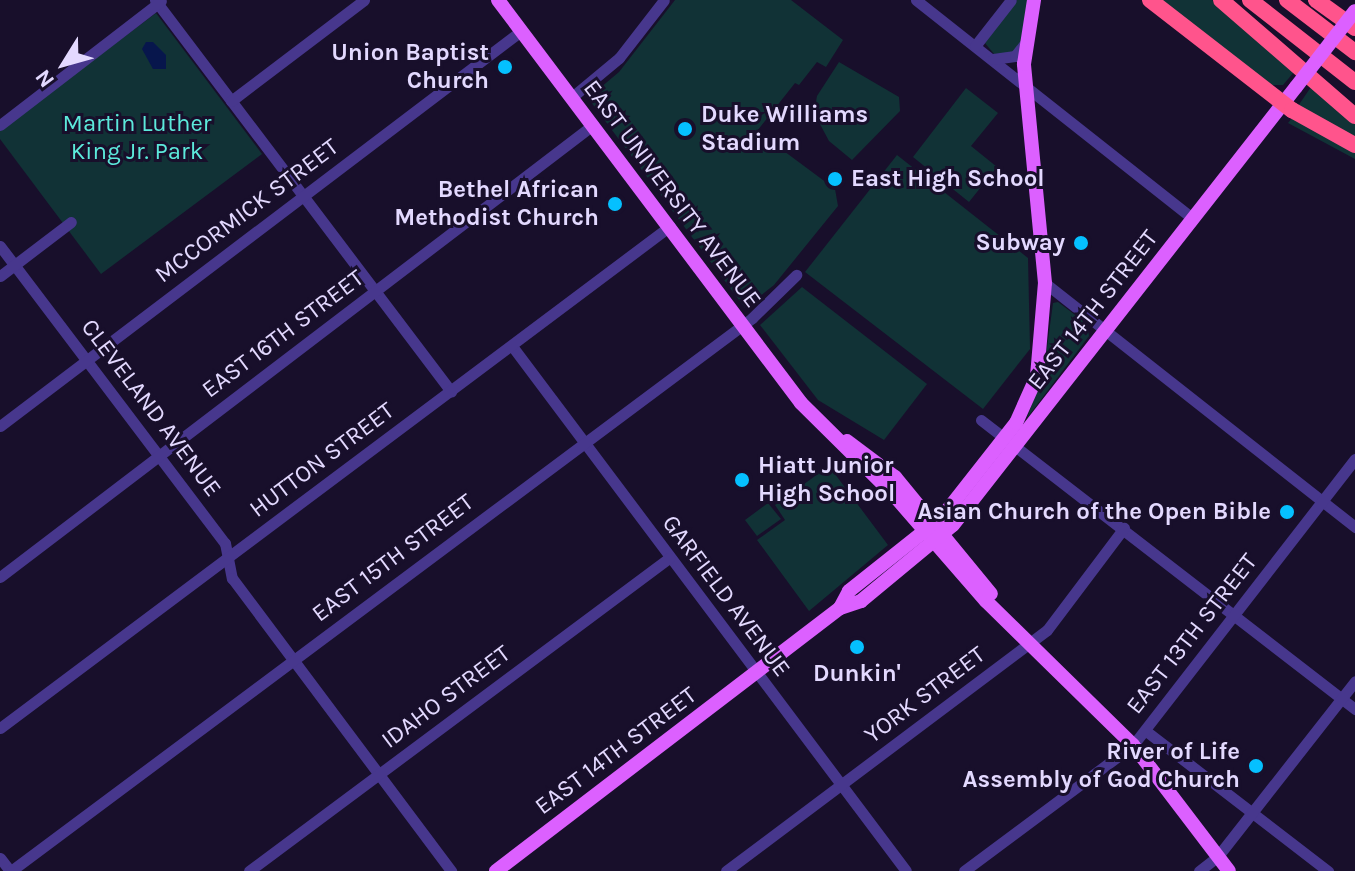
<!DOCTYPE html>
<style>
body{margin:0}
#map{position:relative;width:1355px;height:871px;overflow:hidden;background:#180f2b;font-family:Karla,sans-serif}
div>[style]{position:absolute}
.green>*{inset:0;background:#113236}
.water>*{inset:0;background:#07164c}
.minor>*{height:11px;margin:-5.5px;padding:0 5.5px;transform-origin:5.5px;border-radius:5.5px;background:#47378d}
.major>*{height:14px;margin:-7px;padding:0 7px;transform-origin:7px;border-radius:7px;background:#dc60ff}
.highway>*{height:16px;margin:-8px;padding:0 8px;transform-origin:8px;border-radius:8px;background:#ff548c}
.major-bridge>*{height:14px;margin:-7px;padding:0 7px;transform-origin:7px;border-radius:7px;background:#dc60ff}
.dots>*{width:22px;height:22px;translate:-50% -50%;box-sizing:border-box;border:4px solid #180f2b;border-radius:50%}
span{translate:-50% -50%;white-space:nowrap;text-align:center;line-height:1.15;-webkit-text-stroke:6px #180f2b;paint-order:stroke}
.poi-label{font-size:24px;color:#e3d9ff;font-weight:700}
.right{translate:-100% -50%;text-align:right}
.left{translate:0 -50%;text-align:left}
.park-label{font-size:24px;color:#5ce9db}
.street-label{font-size:24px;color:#e3d9ff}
.north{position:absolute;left:24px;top:24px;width:80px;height:80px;-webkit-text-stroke:6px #180f2b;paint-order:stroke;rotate:233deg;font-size:22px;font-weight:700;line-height:32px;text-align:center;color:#e3d9ff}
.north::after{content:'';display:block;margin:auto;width:28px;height:36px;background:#e3d9ff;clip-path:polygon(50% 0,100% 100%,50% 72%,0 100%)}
</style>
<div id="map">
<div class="green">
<div style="clip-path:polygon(675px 0,791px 0,843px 40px,826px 67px,817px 62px,799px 85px,795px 83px,757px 131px,835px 189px,838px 206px,774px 285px,745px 308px,588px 98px,619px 72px)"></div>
<div style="clip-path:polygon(1017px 0,1030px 0,1021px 43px,1013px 53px,994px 54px,985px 43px)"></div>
<div style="clip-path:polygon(1158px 0,1212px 0,1294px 72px,1283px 85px,1272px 85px)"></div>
<div style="clip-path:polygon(156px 13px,262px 154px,101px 274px,0 139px,0 130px)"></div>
<div style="clip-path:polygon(839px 62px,899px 97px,900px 111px,852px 160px,829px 141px,814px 113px,817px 96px)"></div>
<div style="clip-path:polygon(1311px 87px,1355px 123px,1355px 140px,1298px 106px)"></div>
<div style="clip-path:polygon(966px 88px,998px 113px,971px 146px,997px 167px,969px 202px,913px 157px)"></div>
<div style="clip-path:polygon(1292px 118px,1355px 152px,1355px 159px,1288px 123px)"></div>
<div style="clip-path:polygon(897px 155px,1028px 258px,1030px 349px,983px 409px,805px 272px)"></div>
<div style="clip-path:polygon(802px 287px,927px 384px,884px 440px,818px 400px,760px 325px)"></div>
<div style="clip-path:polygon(1058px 302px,1087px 324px,1089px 336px,1027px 418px,1044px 370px,1053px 303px)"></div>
<div style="clip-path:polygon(829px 466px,888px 545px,809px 611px,757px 540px,785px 520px,775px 505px)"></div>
<div style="clip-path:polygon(768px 503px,781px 519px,757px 536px,745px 520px)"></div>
</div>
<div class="water">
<div style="clip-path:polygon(146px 42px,153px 42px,166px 55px,166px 69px,153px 69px,142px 49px)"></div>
</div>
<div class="minor">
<div style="left:155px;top:0;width:491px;rotate:52.9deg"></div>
<div style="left:916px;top:0;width:352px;rotate:38.3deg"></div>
<div style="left:975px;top:46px;width:58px;rotate:-52deg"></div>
<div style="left:993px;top:59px;width:22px;rotate:-8deg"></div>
<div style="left:1015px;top:56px;width:16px;rotate:-52deg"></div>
<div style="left:572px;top:97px;width:61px;rotate:-39.7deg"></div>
<div style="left:619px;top:58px;width:73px;rotate:-52.2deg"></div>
<div style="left:231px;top:101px;width:167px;rotate:-37.2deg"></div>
<div style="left:0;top:125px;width:203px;rotate:-37.6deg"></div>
<div style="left:0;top:246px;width:373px;rotate:52.9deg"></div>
<div style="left:225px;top:543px;width:36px;rotate:79deg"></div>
<div style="left:232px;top:578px;width:366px;rotate:53.2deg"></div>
<div style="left:0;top:276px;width:89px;rotate:-37.3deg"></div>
<div style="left:1045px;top:283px;width:395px;rotate:38.2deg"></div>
<div style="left:512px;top:346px;width:656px;rotate:53.11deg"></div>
<div style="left:981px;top:420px;width:473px;rotate:37.7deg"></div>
<div style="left:0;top:426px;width:654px;rotate:-37.17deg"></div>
<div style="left:0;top:577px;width:746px;rotate:-37.32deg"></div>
<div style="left:0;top:728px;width:837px;rotate:-36.84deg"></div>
<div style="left:1146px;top:731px;width:230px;rotate:37.6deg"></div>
<div style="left:0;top:858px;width:16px;rotate:52deg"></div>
<div style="left:11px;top:871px;width:925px;rotate:-36.73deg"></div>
<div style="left:752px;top:318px;width:62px;rotate:-44.3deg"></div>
<div style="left:249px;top:871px;width:524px;rotate:-36.69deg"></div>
<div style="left:726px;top:871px;width:401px;rotate:-36.9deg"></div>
<div style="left:1047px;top:630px;width:128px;rotate:-53deg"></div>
<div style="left:964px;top:871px;width:211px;rotate:-36.7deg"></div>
<div style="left:1133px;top:745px;width:362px;rotate:-52.2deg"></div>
<div style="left:1199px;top:871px;width:24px;rotate:-38deg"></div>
<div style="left:1218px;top:856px;width:222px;rotate:-51.9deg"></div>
</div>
<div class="major">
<div style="left:498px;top:0;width:504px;rotate:53.06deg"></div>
<div style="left:801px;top:403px;width:128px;rotate:44.7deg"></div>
<div style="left:892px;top:493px;width:143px;rotate:49deg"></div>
<div style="left:986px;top:601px;width:206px;rotate:44.4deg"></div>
<div style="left:1133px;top:745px;width:158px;rotate:52.7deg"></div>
<div style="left:847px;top:441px;width:60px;rotate:36.9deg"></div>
<div style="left:895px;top:477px;width:151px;rotate:50.6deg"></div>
<div style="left:840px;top:608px;width:19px;rotate:-62deg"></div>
<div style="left:849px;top:591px;width:119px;rotate:-38.5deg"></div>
<div style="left:942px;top:517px;width:120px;rotate:-51.8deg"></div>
<div style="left:1016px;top:423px;width:51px;rotate:-65.9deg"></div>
<div style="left:1037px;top:376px;width:93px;rotate:-85.1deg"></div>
<div style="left:1045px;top:283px;width:220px;rotate:-95.5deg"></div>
<div style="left:1024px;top:64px;width:65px;rotate:-81.1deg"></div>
<div style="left:496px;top:871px;width:433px;rotate:-37.4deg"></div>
<div style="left:840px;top:608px;width:22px;rotate:-18deg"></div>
<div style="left:861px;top:601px;width:119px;rotate:-39.6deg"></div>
<div style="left:953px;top:525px;width:556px;rotate:-51.94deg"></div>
</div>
<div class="highway">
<div style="left:1150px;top:0;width:180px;rotate:37.8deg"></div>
<div style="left:1292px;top:110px;width:72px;rotate:29.1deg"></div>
<div style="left:1221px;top:0;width:177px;rotate:40.9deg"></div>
<div style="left:1250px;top:0;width:133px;rotate:38deg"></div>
<div style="left:1287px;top:0;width:86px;rotate:37.4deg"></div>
<div style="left:1316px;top:0;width:48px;rotate:35.7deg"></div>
</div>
<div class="major-bridge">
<div style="left:1296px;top:87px;width:96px;rotate:-52.2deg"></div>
</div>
<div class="dots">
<div style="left:505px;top:67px;background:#05c0ff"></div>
<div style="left:685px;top:129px;background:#05c0ff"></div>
<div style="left:835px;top:179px;background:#05c0ff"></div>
<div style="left:615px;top:204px;background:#05c0ff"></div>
<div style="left:1081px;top:243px;background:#05c0ff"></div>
<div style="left:742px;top:480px;background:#05c0ff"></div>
<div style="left:1287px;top:512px;background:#05c0ff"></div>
<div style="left:857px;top:647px;background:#05c0ff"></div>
<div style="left:1256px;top:766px;background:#05c0ff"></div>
</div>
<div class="poi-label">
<span class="right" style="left:489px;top:67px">Union Baptist<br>Church</span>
<span class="left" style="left:701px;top:129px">Duke Williams<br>Stadium</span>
<span class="left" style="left:851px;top:179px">East High School</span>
<span class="right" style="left:599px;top:204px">Bethel African<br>Methodist Church</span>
<span class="right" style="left:1065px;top:243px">Subway</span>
<span class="left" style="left:758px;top:480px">Hiatt Junior<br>High School</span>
<span class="right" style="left:1271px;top:512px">Asian Church of the Open Bible</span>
<span style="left:857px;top:674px">Dunkin'</span>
<span class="right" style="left:1240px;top:766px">River of Life<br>Assembly of God Church</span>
</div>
<div class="park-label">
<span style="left:137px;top:138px">Martin Luther<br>King Jr. Park</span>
</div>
<div class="street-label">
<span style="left:672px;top:194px;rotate:53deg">EAST UNIVERSITY AVENUE</span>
<span style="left:247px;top:211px;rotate:-37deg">MCCORMICK STREET</span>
<span style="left:1093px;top:310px;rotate:-52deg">EAST 14TH STREET</span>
<span style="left:283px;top:334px;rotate:-37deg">EAST 16TH STREET</span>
<span style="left:151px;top:408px;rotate:53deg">CLEVELAND AVENUE</span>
<span style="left:322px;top:460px;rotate:-37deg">HUTTON STREET</span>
<span style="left:393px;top:558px;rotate:-37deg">EAST 15TH STREET</span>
<span style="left:726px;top:596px;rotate:53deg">GARFIELD AVENUE</span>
<span style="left:1192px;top:634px;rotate:-52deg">EAST 13TH STREET</span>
<span style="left:925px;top:695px;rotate:-37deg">YORK STREET</span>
<span style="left:446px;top:697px;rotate:-37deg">IDAHO STREET</span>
<span style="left:616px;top:751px;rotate:-37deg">EAST 14TH STREET</span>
</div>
<div class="north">N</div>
</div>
